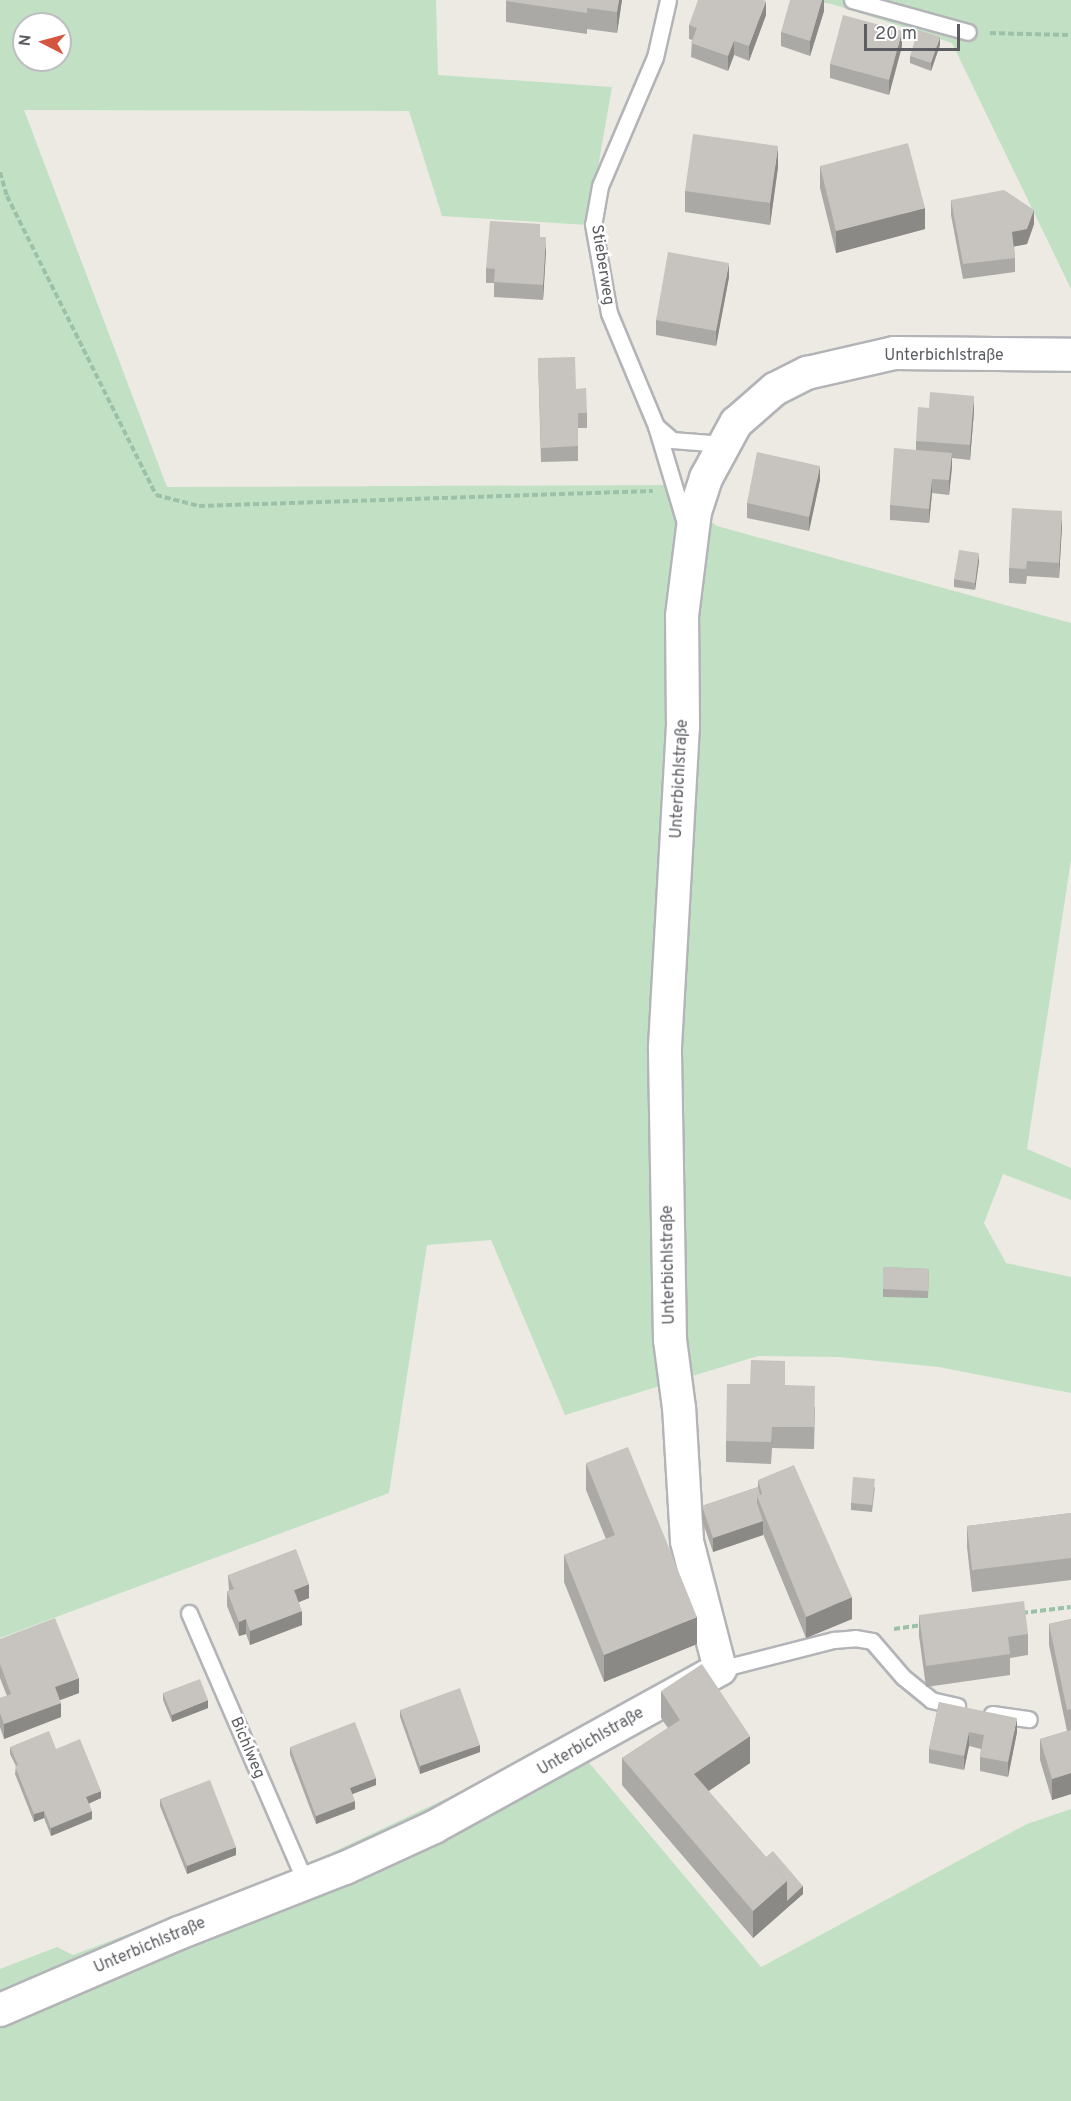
<!DOCTYPE html>
<meta charset="utf-8">
<style>
body{margin:0}
#map{position:relative;width:1071px;height:2101px;overflow:hidden;background:#eceae3;font-family:Overpass,sans-serif}
div>[style]{position:absolute}
.green>*{inset:0;background:#c2e1c4}
.path>*{height:4px;margin-top:-2px;transform-origin:0;background:repeating-linear-gradient(90deg,#9cc1a9 0 6px,transparent 0 9px)}
.roads{filter:drop-shadow(2px 0 #b3b4b8) drop-shadow(-2px 0 #b3b4b8) drop-shadow(0 2px #b3b4b8) drop-shadow(0 -2px #b3b4b8)}
.service>*{height:15px;margin:-7.5px;padding:0 7.5px;transform-origin:7.5px;border-radius:7.5px;background:#fff}
.minor>*{height:32px;margin:-16px;padding:0 16px;transform-origin:16px;border-radius:16px;background:#fff}
.wall>*{inset:0;background:#aba9a5}
.shaded-wall>*{inset:0;background:#8b8986}
.building>*{inset:0;background:#c7c4c0}
span{translate:-50% -50%;white-space:nowrap;text-align:center;line-height:1.15;-webkit-text-stroke:5px #fff;paint-order:stroke}
.street-label{font-size:16px;color:#5b5d62}
.north{position:absolute;left:12px;top:12px;width:60px;height:60px;box-sizing:border-box;background:#fff;border:2px solid #bdbec0;border-radius:50%;rotate:276deg;font-size:16px;font-weight:700;line-height:24px;text-align:center;color:#5b5d62}
.north::after{content:'';display:block;margin:auto;width:21px;height:27px;background:#d55640;clip-path:polygon(50% 0,100% 100%,50% 72%,0 100%)}
.scale{position:absolute;left:864px;top:24px;width:96px;height:27px;box-sizing:border-box;border:3px solid #5b5d62;border-top:0;padding-left:8px;font-size:18px;line-height:21px;white-space:nowrap;color:#5b5d62;-webkit-text-stroke:4px #fff;paint-order:stroke}
</style>
<div id="map">
<div class="green">
<div style="clip-path:polygon(evenodd,0 0,436px 0,438px 75px,612px 87px,588px 225px,442px 216px,409px 111px,24px 110px,167px 487px,665px 485px,717px 526px,1071px 623px,1071px 860px,1027px 1149px,1071px 1168px,1071px 1200px,1003px 1174px,984px 1223px,1006px 1263px,1071px 1277px,1071px 1393px,939px 1367px,838px 1357px,758px 1356px,565px 1415px,491px 1240px,427px 1245px,389px 1493px,0 1638px,0 0,24px 24px,60px 24px,60px 60px,24px 60px,24px 24px)"></div>
<div style="clip-path:polygon(806px 0,1071px 0,1071px 289px,952px 43px,832px 4px)"></div>
<div style="clip-path:polygon(570px 1740px,761px 1967px,1027px 1824px,1071px 1809px,1071px 2101px,0 2101px,0 1969px,57px 1947px,73px 1955px,205px 1905px,331px 1853px)"></div>
</div>
<div class="path">
<div style="left:990px;top:33px;width:81px;rotate:1.4deg"></div>
<div style="left:0;top:172px;width:25px;rotate:74deg"></div>
<div style="left:7px;top:196px;width:334px;rotate:63.5deg"></div>
<div style="left:156px;top:495px;width:44px;rotate:14.3deg"></div>
<div style="left:199px;top:506px;width:454px;rotate:-1.9deg"></div>
<div style="left:1022px;top:1613px;width:49px;rotate:-7deg"></div>
<div style="left:894px;top:1629px;width:28px;rotate:-8deg"></div>
</div>
<div class="roads">
<div class="service">
<div style="left:668px;top:0;width:58px;rotate:102.8deg"></div>
<div style="left:655px;top:57px;width:140px;rotate:113.1deg"></div>
<div style="left:600px;top:186px;width:39px;rotate:100deg"></div>
<div style="left:593px;top:224px;width:90px;rotate:79.8deg"></div>
<div style="left:609px;top:313px;width:122px;rotate:67.4deg"></div>
<div style="left:656px;top:426px;width:104px;rotate:73.3deg"></div>
<div style="left:852px;top:0;width:120px;rotate:15.4deg"></div>
<div style="left:656px;top:426px;width:21px;rotate:41deg"></div>
<div style="left:672px;top:440px;width:51px;rotate:4.5deg"></div>
<div style="left:189px;top:1613px;width:294px;rotate:66.6deg"></div>
<div style="left:720px;top:1669px;width:118px;rotate:-14.3deg"></div>
<div style="left:834px;top:1640px;width:21px;rotate:-5deg"></div>
<div style="left:855px;top:1638px;width:17px;rotate:10deg"></div>
<div style="left:872px;top:1641px;width:48px;rotate:49.3deg"></div>
<div style="left:903px;top:1677px;width:36px;rotate:39deg"></div>
<div style="left:931px;top:1700px;width:27px;rotate:13deg"></div>
<div style="left:992px;top:1714px;width:37px;rotate:8deg"></div>
</div>
<div class="minor">
<div style="left:0;top:2010px;width:195px;rotate:-23.3deg"></div>
<div style="left:179px;top:1933px;width:178px;rotate:-21.4deg"></div>
<div style="left:345px;top:1868px;width:98px;rotate:-24.7deg"></div>
<div style="left:434px;top:1827px;width:327px;rotate:-28.9deg"></div>
<div style="left:720px;top:1669px;width:132px;rotate:-104.5deg"></div>
<div style="left:687px;top:1541px;width:133px;rotate:-93.4deg"></div>
<div style="left:679px;top:1408px;width:69px;rotate:-97.5deg"></div>
<div style="left:670px;top:1340px;width:293px;rotate:-91deg"></div>
<div style="left:665px;top:1047px;width:322px;rotate:-86.8deg"></div>
<div style="left:683px;top:726px;width:110px;rotate:-90.5deg"></div>
<div style="left:682px;top:616px;width:105px;rotate:-82.9deg"></div>
<div style="left:695px;top:512px;width:36px;rotate:-72deg"></div>
<div style="left:706px;top:478px;width:63px;rotate:-61.4deg"></div>
<div style="left:736px;top:423px;width:52px;rotate:-41.1deg"></div>
<div style="left:775px;top:389px;width:36px;rotate:-27deg"></div>
<div style="left:807px;top:373px;width:89px;rotate:-12.9deg"></div>
<div style="left:894px;top:353px;width:177px;rotate:0.6deg"></div>
</div>
</div>
<div class="wall">
<div style="clip-path:polygon(506px 0,622px 0,617px 33px,587px 29px,587px 34px,506px 22px)"></div>
<div style="clip-path:polygon(824px 0,824px 11px,810px 56px,781px 46px,781px 32px)"></div>
<div style="clip-path:polygon(766px 15px,749px 61px,734px 55px,728px 71px,691px 57px,692px 40px,689px 39px,689px 25px)"></div>
<div style="clip-path:polygon(940px 45px,931px 71px,910px 63px,910px 56px)"></div>
<div style="clip-path:polygon(902px 46px,889px 95px,830px 78px,830px 64px)"></div>
<div style="clip-path:polygon(820px 166px,925px 229px,836px 253px,820px 188px)"></div>
<div style="clip-path:polygon(778px 167px,770px 225px,685px 212px,685px 191px)"></div>
<div style="clip-path:polygon(951px 200px,1034px 224px,1027px 244px,1014px 246px,1015px 258px,1015px 272px,963px 279px,951px 215px)"></div>
<div style="clip-path:polygon(540px 237px,546px 251px,543px 300px,494px 297px,494px 283px,486px 283px,486px 268px)"></div>
<div style="clip-path:polygon(729px 277px,716px 346px,656px 335px,656px 320px)"></div>
<div style="clip-path:polygon(538px 358px,576px 389px,587px 413px,587px 428px,578px 428px,578px 461px,541px 462px)"></div>
<div style="clip-path:polygon(974px 411px,970px 460px,952px 458px,949px 495px,932px 493px,929px 523px,890px 520px,890px 505px,916px 450px,916px 441px)"></div>
<div style="clip-path:polygon(820px 480px,809px 531px,747px 518px,747px 503px)"></div>
<div style="clip-path:polygon(1062px 525px,1059px 578px,1027px 576px,1026px 584px,1009px 583px,1009px 568px)"></div>
<div style="clip-path:polygon(979px 561px,975px 590px,954px 587px,954px 579px)"></div>
<div style="clip-path:polygon(883px 1267px,929px 1269px,928px 1298px,883px 1297px)"></div>
<div style="clip-path:polygon(785px 1385px,815px 1407px,814px 1449px,772px 1448px,771px 1464px,726px 1462px,726px 1441px)"></div>
<div style="clip-path:polygon(586px 1463px,697px 1644px,604px 1682px,564px 1582px,564px 1555px,606px 1539px,586px 1490px)"></div>
<div style="clip-path:polygon(758px 1480px,852px 1619px,806px 1638px,763px 1534px,763px 1535px,713px 1552px,702px 1520px,702px 1506px,758px 1487px)"></div>
<div style="clip-path:polygon(875px 1487px,872px 1512px,851px 1510px,851px 1503px)"></div>
<div style="clip-path:polygon(1071px 1513px,1071px 1580px,972px 1592px,967px 1547px,967px 1526px)"></div>
<div style="clip-path:polygon(228px 1575px,309px 1598px,299px 1602px,302px 1625px,250px 1645px,246px 1634px,239px 1636px,227px 1606px,227px 1591px,229px 1591px)"></div>
<div style="clip-path:polygon(919px 1615px,1028px 1634px,1028px 1655px,1010px 1658px,1010px 1675px,926px 1687px,919px 1636px)"></div>
<div style="clip-path:polygon(1071px 1619px,1071px 1794px,1052px 1800px,1040px 1760px,1040px 1739px,1067px 1731px,1049px 1645px,1049px 1624px)"></div>
<div style="clip-path:polygon(0 1639px,79px 1693px,60px 1700px,61px 1717px,4px 1739px,0 1727px,0 1698px,7px 1696px,0 1678px)"></div>
<div style="clip-path:polygon(661px 1691px,750px 1763px,708px 1791px,766px 1857px,803px 1894px,753px 1938px,622px 1785px,622px 1758px,668px 1728px,661px 1718px)"></div>
<div style="clip-path:polygon(163px 1693px,208px 1708px,172px 1722px,163px 1700px)"></div>
<div style="clip-path:polygon(939px 1702px,1017px 1732px,1008px 1777px,980px 1771px,980px 1757px,981px 1749px,969px 1746px,964px 1770px,929px 1763px,929px 1749px)"></div>
<div style="clip-path:polygon(400px 1710px,480px 1752px,420px 1774px,400px 1717px)"></div>
<div style="clip-path:polygon(10px 1747px,56px 1749px,101px 1798px,89px 1803px,92px 1819px,51px 1836px,44px 1818px,34px 1822px,15px 1774px,16px 1766px,10px 1754px)"></div>
<div style="clip-path:polygon(290px 1747px,376px 1785px,352px 1794px,355px 1809px,316px 1824px,290px 1755px)"></div>
<div style="clip-path:polygon(160px 1799px,236px 1855px,187px 1874px,160px 1806px)"></div>
</div>
<div class="shaded-wall">
<div style="clip-path:polygon(619px 0,622px 0,617px 33px,617px 12px)"></div>
<div style="clip-path:polygon(822px 0,824px 0,824px 11px,810px 56px,810px 41px)"></div>
<div style="clip-path:polygon(766px 1px,766px 15px,749px 61px,749px 46px)"></div>
<div style="clip-path:polygon(902px 31px,902px 46px,889px 95px,889px 80px)"></div>
<div style="clip-path:polygon(940px 37px,940px 45px,931px 71px,931px 63px)"></div>
<div style="clip-path:polygon(734px 41px,734px 55px,728px 71px,728px 56px)"></div>
<div style="clip-path:polygon(778px 146px,778px 167px,770px 225px,770px 203px)"></div>
<div style="clip-path:polygon(925px 208px,925px 229px,836px 253px,836px 231px)"></div>
<div style="clip-path:polygon(1034px 210px,1034px 224px,1027px 244px,1012px 247px,1012px 232px)"></div>
<div style="clip-path:polygon(546px 237px,546px 251px,543px 300px,543px 285px)"></div>
<div style="clip-path:polygon(729px 263px,729px 277px,716px 346px,716px 331px)"></div>
<div style="clip-path:polygon(974px 396px,974px 411px,970px 460px,970px 445px)"></div>
<div style="clip-path:polygon(952px 453px,952px 468px,949px 495px,949px 480px)"></div>
<div style="clip-path:polygon(820px 466px,820px 480px,809px 531px,809px 517px)"></div>
<div style="clip-path:polygon(932px 479px,932px 493px,929px 523px,929px 509px)"></div>
<div style="clip-path:polygon(1062px 511px,1062px 525px,1059px 578px,1059px 563px)"></div>
<div style="clip-path:polygon(979px 553px,979px 561px,975px 590px,975px 583px)"></div>
<div style="clip-path:polygon(763px 1521px,763px 1535px,713px 1552px,713px 1538px)"></div>
<div style="clip-path:polygon(309px 1584px,309px 1598px,294px 1604px,294px 1590px)"></div>
<div style="clip-path:polygon(852px 1597px,852px 1619px,806px 1638px,806px 1617px)"></div>
<div style="clip-path:polygon(302px 1611px,302px 1625px,250px 1645px,250px 1631px)"></div>
<div style="clip-path:polygon(697px 1617px,697px 1644px,604px 1682px,604px 1655px)"></div>
<div style="clip-path:polygon(246px 1619px,246px 1634px,239px 1636px,239px 1622px)"></div>
<div style="clip-path:polygon(79px 1678px,79px 1693px,55px 1702px,55px 1687px)"></div>
<div style="clip-path:polygon(208px 1700px,208px 1708px,172px 1722px,172px 1715px)"></div>
<div style="clip-path:polygon(61px 1703px,61px 1717px,4px 1739px,4px 1724px)"></div>
<div style="clip-path:polygon(1017px 1718px,1017px 1732px,1008px 1777px,1008px 1762px)"></div>
<div style="clip-path:polygon(969px 1732px,969px 1746px,964px 1770px,964px 1756px)"></div>
<div style="clip-path:polygon(750px 1736px,750px 1763px,694px 1801px,694px 1774px)"></div>
<div style="clip-path:polygon(480px 1745px,480px 1752px,420px 1774px,420px 1766px)"></div>
<div style="clip-path:polygon(1071px 1773px,1071px 1794px,1052px 1800px,1052px 1779px)"></div>
<div style="clip-path:polygon(376px 1778px,376px 1785px,350px 1795px,350px 1788px)"></div>
<div style="clip-path:polygon(101px 1791px,101px 1798px,86px 1805px,86px 1797px)"></div>
<div style="clip-path:polygon(355px 1801px,355px 1809px,316px 1824px,316px 1816px)"></div>
<div style="clip-path:polygon(44px 1811px,44px 1818px,34px 1822px,34px 1814px)"></div>
<div style="clip-path:polygon(92px 1811px,92px 1819px,51px 1836px,51px 1828px)"></div>
<div style="clip-path:polygon(236px 1847px,236px 1855px,187px 1874px,187px 1866px)"></div>
<div style="clip-path:polygon(787px 1881px,803px 1886px,803px 1894px,753px 1938px,753px 1911px)"></div>
</div>
<div class="building">
<div style="clip-path:polygon(506px 0,619px 0,617px 12px,587px 8px,587px 13px,506px 1px)"></div>
<div style="clip-path:polygon(698px 0,763px 0,766px 1px,749px 46px,734px 41px,728px 56px,691px 43px,697px 28px,689px 25px)"></div>
<div style="clip-path:polygon(790px 0,822px 0,810px 41px,781px 32px)"></div>
<div style="clip-path:polygon(843px 15px,902px 31px,889px 80px,830px 64px)"></div>
<div style="clip-path:polygon(918px 30px,940px 37px,931px 63px,910px 56px)"></div>
<div style="clip-path:polygon(693px 134px,778px 146px,770px 203px,685px 191px)"></div>
<div style="clip-path:polygon(908px 143px,925px 208px,836px 231px,820px 166px)"></div>
<div style="clip-path:polygon(1004px 190px,1034px 210px,1027px 229px,1012px 232px,1015px 258px,963px 264px,951px 200px)"></div>
<div style="clip-path:polygon(490px 221px,540px 224px,540px 237px,546px 237px,543px 285px,494px 282px,495px 269px,486px 268px)"></div>
<div style="clip-path:polygon(668px 252px,729px 263px,716px 331px,656px 320px)"></div>
<div style="clip-path:polygon(575px 357px,576px 389px,586px 388px,587px 413px,578px 413px,578px 446px,541px 448px,538px 358px)"></div>
<div style="clip-path:polygon(930px 392px,974px 396px,970px 445px,916px 441px,918px 407px,929px 408px)"></div>
<div style="clip-path:polygon(894px 448px,952px 453px,949px 480px,932px 479px,929px 509px,890px 505px)"></div>
<div style="clip-path:polygon(757px 452px,820px 466px,809px 517px,747px 503px)"></div>
<div style="clip-path:polygon(1012px 508px,1062px 511px,1059px 563px,1027px 561px,1026px 569px,1009px 568px)"></div>
<div style="clip-path:polygon(959px 550px,979px 553px,975px 583px,954px 579px)"></div>
<div style="clip-path:polygon(883px 1267px,929px 1269px,928px 1291px,883px 1289px)"></div>
<div style="clip-path:polygon(751px 1360px,785px 1361px,785px 1385px,815px 1386px,814px 1427px,772px 1427px,771px 1442px,726px 1441px,727px 1384px,750px 1384px)"></div>
<div style="clip-path:polygon(628px 1447px,697px 1617px,604px 1655px,564px 1555px,615px 1535px,586px 1463px)"></div>
<div style="clip-path:polygon(794px 1465px,852px 1597px,806px 1617px,757px 1496px,762px 1494px,758px 1480px)"></div>
<div style="clip-path:polygon(853px 1477px,875px 1479px,872px 1505px,851px 1503px)"></div>
<div style="clip-path:polygon(758px 1487px,760px 1495px,757px 1496px,757px 1503px,763px 1521px,713px 1538px,702px 1506px)"></div>
<div style="clip-path:polygon(1071px 1513px,1071px 1558px,972px 1570px,967px 1526px)"></div>
<div style="clip-path:polygon(296px 1549px,309px 1584px,294px 1590px,302px 1611px,250px 1631px,246px 1619px,239px 1622px,227px 1591px,234px 1589px,228px 1575px)"></div>
<div style="clip-path:polygon(1024px 1601px,1028px 1634px,1008px 1637px,1010px 1654px,926px 1666px,919px 1615px)"></div>
<div style="clip-path:polygon(55px 1618px,79px 1678px,55px 1687px,61px 1703px,4px 1724px,0 1713px,0 1698px,11px 1694px,0 1664px,0 1639px)"></div>
<div style="clip-path:polygon(1071px 1619px,1071px 1709px,1067px 1710px,1049px 1624px)"></div>
<div style="clip-path:polygon(702px 1664px,750px 1736px,694px 1774px,787px 1881px,753px 1911px,622px 1758px,680px 1720px,661px 1691px)"></div>
<div style="clip-path:polygon(200px 1679px,208px 1700px,172px 1715px,163px 1693px)"></div>
<div style="clip-path:polygon(460px 1688px,480px 1745px,420px 1766px,400px 1710px)"></div>
<div style="clip-path:polygon(939px 1702px,1017px 1718px,1008px 1762px,980px 1757px,984px 1735px,969px 1732px,964px 1756px,929px 1749px)"></div>
<div style="clip-path:polygon(355px 1722px,376px 1778px,350px 1788px,355px 1801px,316px 1816px,290px 1747px)"></div>
<div style="clip-path:polygon(1071px 1730px,1071px 1773px,1052px 1779px,1040px 1739px)"></div>
<div style="clip-path:polygon(49px 1731px,56px 1749px,80px 1739px,101px 1791px,86px 1797px,92px 1811px,51px 1828px,44px 1811px,34px 1814px,15px 1766px,18px 1765px,10px 1747px)"></div>
<div style="clip-path:polygon(210px 1780px,236px 1847px,187px 1866px,160px 1799px)"></div>
<div style="clip-path:polygon(773px 1851px,803px 1886px,787px 1901px,787px 1881px,766px 1857px)"></div>
</div>
<div class="street-label">
<span style="left:602px;top:265px;rotate:81deg">Stieberweg</span>
<span style="left:944px;top:356px">Unterbichlstraße</span>
<span style="left:680px;top:779px;rotate:-87deg">Unterbichlstraße</span>
<span style="left:669px;top:1265px;rotate:-91deg">Unterbichlstraße</span>
<span style="left:591px;top:1742px;rotate:-30deg">Unterbichlstraße</span>
<span style="left:247px;top:1748px;rotate:67deg">Bichlweg</span>
<span style="left:150px;top:1946px;rotate:-23deg">Unterbichlstraße</span>
</div>
<div class="north">N</div>
<div class="scale">20 m</div>
</div>
